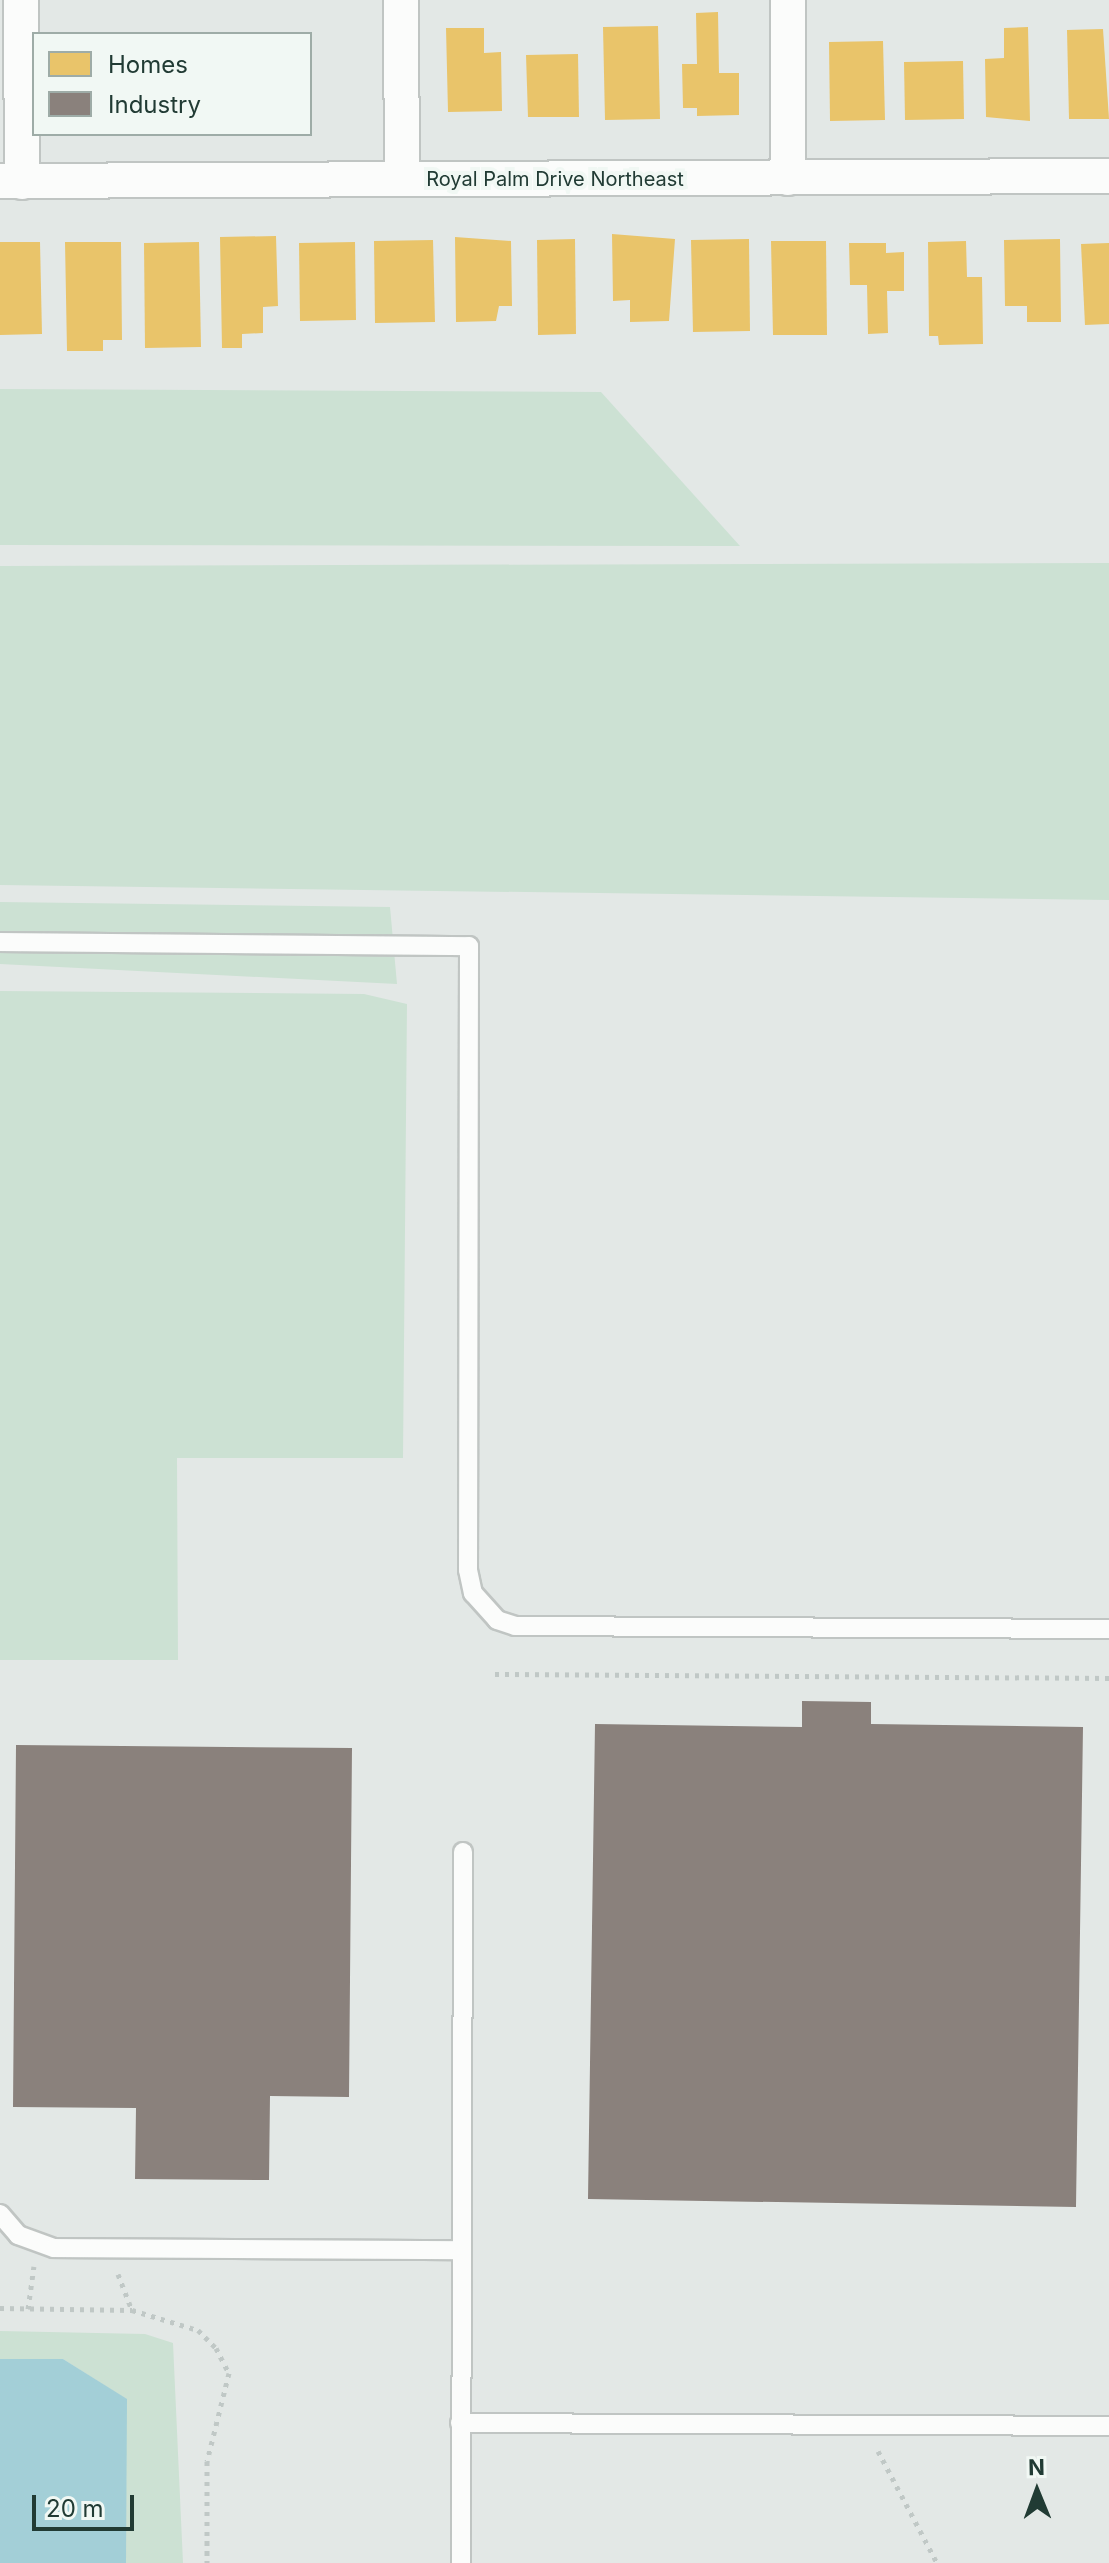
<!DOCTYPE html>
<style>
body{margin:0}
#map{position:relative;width:1109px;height:2563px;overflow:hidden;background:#e3e8e6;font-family:Inter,sans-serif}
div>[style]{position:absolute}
.green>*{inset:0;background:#cce1d3}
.water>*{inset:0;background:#a3cfd7}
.homes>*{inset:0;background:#e9c46a}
.industry>*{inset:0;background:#8a817c}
.path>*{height:5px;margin-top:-2.5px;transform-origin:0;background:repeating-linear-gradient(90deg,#c0c8c6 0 4px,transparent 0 10px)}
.roads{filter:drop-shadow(2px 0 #c0c5c3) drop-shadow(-2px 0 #c0c5c3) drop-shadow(0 2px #c0c5c3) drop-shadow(0 -2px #c0c5c3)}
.service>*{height:18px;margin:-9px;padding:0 9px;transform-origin:9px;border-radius:9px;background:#fbfcfb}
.minor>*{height:34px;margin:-17px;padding:0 17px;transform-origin:17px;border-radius:17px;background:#fbfcfb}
span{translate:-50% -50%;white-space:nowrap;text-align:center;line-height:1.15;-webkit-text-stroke:8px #f1f8f4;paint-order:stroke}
.street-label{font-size:20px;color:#213b34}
.legend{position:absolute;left:32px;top:32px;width:280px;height:104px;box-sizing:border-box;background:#f1f8f4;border:2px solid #9eaca7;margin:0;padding:10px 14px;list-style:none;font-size:24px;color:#213b34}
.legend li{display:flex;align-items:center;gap:16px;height:40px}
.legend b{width:40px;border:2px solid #9eaca7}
.north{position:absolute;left:997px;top:2451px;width:80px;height:80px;-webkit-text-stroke:6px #f1f8f4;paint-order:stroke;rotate:359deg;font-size:22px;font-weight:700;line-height:32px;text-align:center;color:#213b34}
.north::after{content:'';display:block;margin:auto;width:28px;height:36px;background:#213b34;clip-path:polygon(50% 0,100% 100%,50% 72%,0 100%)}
.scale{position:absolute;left:32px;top:2495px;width:102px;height:36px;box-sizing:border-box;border:4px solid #213b34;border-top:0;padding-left:10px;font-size:24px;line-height:28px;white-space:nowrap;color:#213b34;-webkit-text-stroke:6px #f1f8f4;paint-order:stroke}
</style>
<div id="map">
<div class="green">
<div style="clip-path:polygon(0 389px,601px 392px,740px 546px,0 545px)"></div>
<div style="clip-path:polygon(1109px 563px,1109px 900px,0 885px,0 566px)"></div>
<div style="clip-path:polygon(0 902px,390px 907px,397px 984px,0 964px)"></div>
<div style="clip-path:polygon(0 991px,364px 994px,407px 1004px,403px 1458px,177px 1458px,178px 1660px,0 1660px)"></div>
<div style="clip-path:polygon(0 2331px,145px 2334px,173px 2343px,183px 2563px,126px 2563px,126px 2399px,63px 2359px,0 2359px)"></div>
</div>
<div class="water">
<div style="clip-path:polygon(0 2359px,63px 2359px,127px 2399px,126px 2563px,0 2563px)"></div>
</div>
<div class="homes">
<div style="clip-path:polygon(718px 12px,719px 73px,739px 73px,739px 115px,697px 116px,697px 108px,683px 108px,682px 64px,697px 64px,696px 13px)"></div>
<div style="clip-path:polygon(658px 26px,660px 119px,605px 120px,603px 27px)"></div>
<div style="clip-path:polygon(1028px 27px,1030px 121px,986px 117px,985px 59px,1004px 58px,1004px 28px)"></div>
<div style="clip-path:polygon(446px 28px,484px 28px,484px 53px,501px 52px,502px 111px,448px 112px)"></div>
<div style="clip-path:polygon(1103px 29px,1109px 119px,1069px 119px,1067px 30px)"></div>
<div style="clip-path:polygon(883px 41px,885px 120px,830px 121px,829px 42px)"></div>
<div style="clip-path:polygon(578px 54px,579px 117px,528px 117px,526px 55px)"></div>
<div style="clip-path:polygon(963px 61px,964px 119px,905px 120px,904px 62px)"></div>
<div style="clip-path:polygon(612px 234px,675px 239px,669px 321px,630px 322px,630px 300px,613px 301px)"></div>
<div style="clip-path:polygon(276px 236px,278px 306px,263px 307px,263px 333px,242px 334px,242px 348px,222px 348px,220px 237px)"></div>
<div style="clip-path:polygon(455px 237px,511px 241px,512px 306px,499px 306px,496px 321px,456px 322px)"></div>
<div style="clip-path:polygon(575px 239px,576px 334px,538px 335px,537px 240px)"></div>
<div style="clip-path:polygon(749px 239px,750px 331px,693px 332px,691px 240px)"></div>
<div style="clip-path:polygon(1060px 239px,1061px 322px,1027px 322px,1027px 306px,1005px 306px,1004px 240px)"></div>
<div style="clip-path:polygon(433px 240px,435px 322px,375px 323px,374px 241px)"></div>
<div style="clip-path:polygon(771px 241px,826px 241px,827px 335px,773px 335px)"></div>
<div style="clip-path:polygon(966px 241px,967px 277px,982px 277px,983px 344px,939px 345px,938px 336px,929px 336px,928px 242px)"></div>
<div style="clip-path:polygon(0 242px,40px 242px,42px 334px,0 335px)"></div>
<div style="clip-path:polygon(65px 242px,121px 242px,122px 340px,103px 340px,103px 351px,67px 351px)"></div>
<div style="clip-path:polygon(199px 242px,201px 347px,145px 348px,144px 243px)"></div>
<div style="clip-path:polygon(355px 242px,356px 320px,300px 321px,299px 243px)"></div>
<div style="clip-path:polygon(849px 243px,886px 243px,886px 253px,904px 252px,904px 291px,887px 291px,888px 333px,868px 334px,867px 285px,850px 285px)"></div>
<div style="clip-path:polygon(1109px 243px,1109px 324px,1085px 325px,1081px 244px)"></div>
</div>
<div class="industry">
<div style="clip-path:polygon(802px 1701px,871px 1702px,871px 1724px,1083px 1727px,1076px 2207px,588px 2199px,595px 1724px,802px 1727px)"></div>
<div style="clip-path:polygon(16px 1745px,352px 1748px,349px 2097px,270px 2096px,269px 2180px,135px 2179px,136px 2108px,13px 2107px)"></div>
</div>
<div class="path">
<div style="left:495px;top:1674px;width:614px;rotate:0.37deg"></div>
<div style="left:118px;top:2274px;width:39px;rotate:69deg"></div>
<div style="left:0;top:2308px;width:132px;rotate:0.9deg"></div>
<div style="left:132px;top:2310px;width:69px;rotate:16.9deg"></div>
<div style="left:198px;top:2330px;width:25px;rotate:45deg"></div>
<div style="left:216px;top:2348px;width:28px;rotate:63deg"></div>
<div style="left:229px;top:2373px;width:91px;rotate:104deg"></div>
<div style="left:207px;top:2461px;width:102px;rotate:90deg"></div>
<div style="left:28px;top:2309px;width:43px;rotate:-82.1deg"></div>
<div style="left:878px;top:2451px;width:127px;rotate:62.2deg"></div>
</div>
<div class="roads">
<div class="service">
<div style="left:0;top:942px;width:469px;rotate:0.5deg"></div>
<div style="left:469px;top:946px;width:624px;rotate:90.09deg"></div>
<div style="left:468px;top:1570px;width:24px;rotate:78deg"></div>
<div style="left:473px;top:1593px;width:36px;rotate:48deg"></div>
<div style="left:497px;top:1620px;width:19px;rotate:18deg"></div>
<div style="left:515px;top:1626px;width:594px;rotate:0.29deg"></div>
<div style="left:0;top:2214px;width:28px;rotate:49deg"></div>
<div style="left:18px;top:2235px;width:38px;rotate:20deg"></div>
<div style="left:54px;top:2248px;width:406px;rotate:0.3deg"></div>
<div style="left:460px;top:2423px;width:649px;rotate:0.26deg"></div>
<div style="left:461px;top:2563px;width:711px;rotate:-89.84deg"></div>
</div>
<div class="minor">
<div style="left:21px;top:0;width:182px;rotate:89.7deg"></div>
<div style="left:401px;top:0;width:179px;rotate:89.7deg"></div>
<div style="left:788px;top:178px;width:178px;rotate:-90deg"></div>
<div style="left:0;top:181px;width:1109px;rotate:-0.26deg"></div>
</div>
</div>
<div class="street-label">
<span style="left:555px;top:179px">Royal Palm Drive Northeast</span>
</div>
<ul class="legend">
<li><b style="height:22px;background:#e9c46a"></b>Homes</li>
<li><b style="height:22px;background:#8a817c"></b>Industry</li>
</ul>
<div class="north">N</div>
<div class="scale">20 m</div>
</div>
